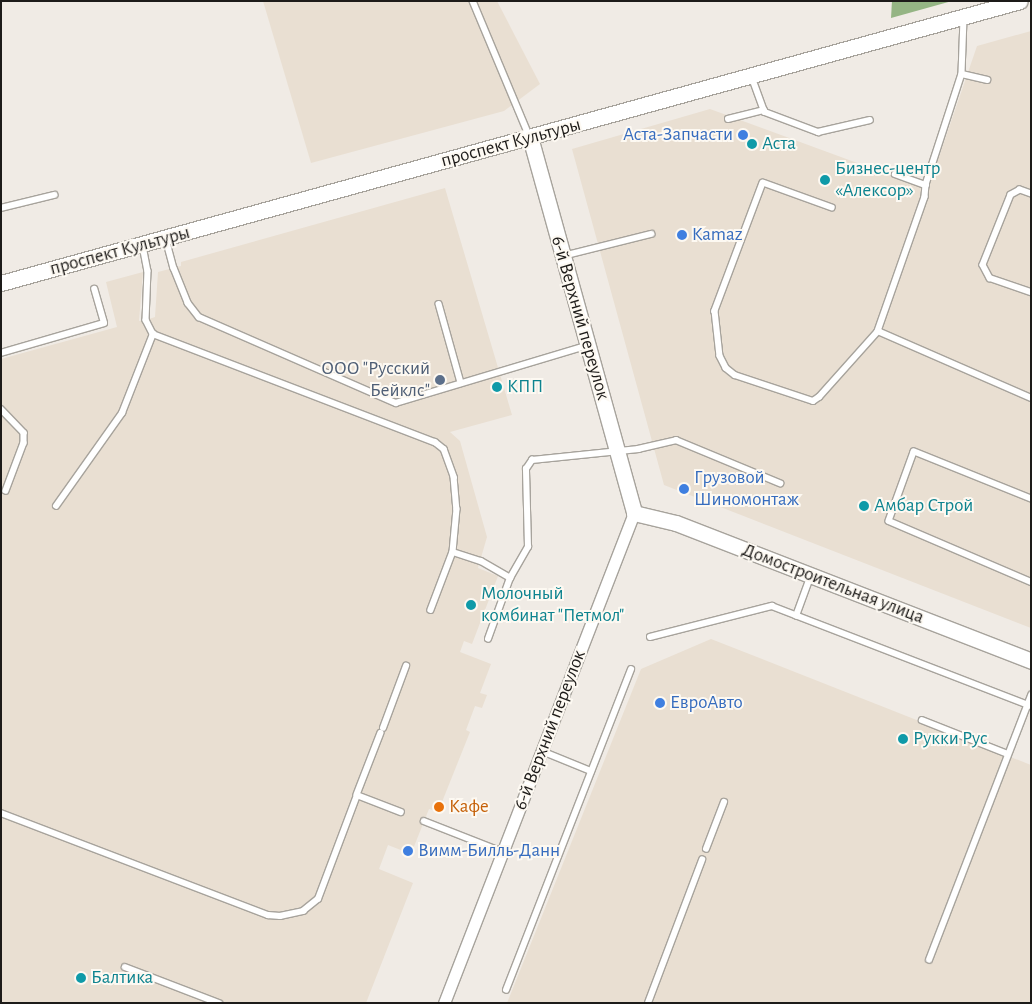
<!DOCTYPE html>
<meta charset="utf-8">
<style>
body{margin:0}
#map{position:relative;width:1032px;height:1004px;overflow:hidden;background:#f0ebe5;font-family:"Alegreya Sans",sans-serif}
div>[style]{position:absolute}
.built>*{inset:0;background:#e9dfd2}
.forest>*{inset:0;background:#95b584}
.roads{filter:drop-shadow(1px 0 #a7a39c) drop-shadow(-1px 0 #a7a39c) drop-shadow(0 1px #a7a39c) drop-shadow(0 -1px #a7a39c)}
.lane>*{height:5.5px;margin:-2.75px;padding:0 2.75px;transform-origin:2.75px;border-radius:2.75px;background:#fff}
.street>*{height:11px;margin:-5.5px;padding:0 5.5px;transform-origin:5.5px;border-radius:5.5px;background:#fff}
.secondary>*{height:15px;margin:-7.5px;padding:0 7.5px;transform-origin:7.5px;border-radius:7.5px;background:#fff}
.dots>*{width:14px;height:14px;translate:-50% -50%;box-sizing:border-box;border:2px solid #fdf9f2;border-radius:50%}
span{translate:-50% -50%;white-space:nowrap;text-align:center;line-height:1.15;-webkit-text-stroke:4px #fdf9f2;paint-order:stroke}
.shop-label{font-size:19px;color:#366cbe}
.right{translate:-100% -50%;text-align:right}
.left{translate:0 -50%;text-align:left}
.street-label{font-size:19px;color:#1d1b19}
.culture-label{font-size:19px;color:#0d838f}
.service-label{font-size:19px;color:#4e5e75}
.food-label{font-size:19px;color:#c56008}
.frame{position:absolute;inset:0;border:2px solid #1d1b19;pointer-events:none}
</style>
<div id="map">
<div class="built">
<div style="clip-path:polygon(263px 1px,497px 1px,540px 84px,504px 111px,311px 163px)"></div>
<div style="clip-path:polygon(1031px 31px,1031px 628px,664px 485px,572px 149px,710px 109px,928px 189px,977px 46px)"></div>
<div style="clip-path:polygon(445px 188px,512px 415px,450px 432px,460px 441px,487px 537px,478px 568px,498px 576px,472px 644px,464px 641px,460px 652px,491px 664px,480px 693px,487px 695px,482px 708px,475px 706px,466px 730px,470px 732px,438px 812px,429px 809px,411px 854px,388px 845px,379px 869px,413px 883px,366px 1003px,1px 1003px,1px 359px,117px 327px,106px 282px,143px 272px,139px 321px,146px 320px,155px 317px,158px 272px,181px 266px,181px 262px)"></div>
<div style="clip-path:polygon(711px 639px,1031px 765px,1031px 1003px,507px 1003px,641px 669px)"></div>
</div>
<div class="forest">
<div style="clip-path:polygon(892px 1px,952px 1px,891px 18px)"></div>
</div>
<div class="roads">
<div class="lane">
<div style="left:473px;top:1px;width:145px;rotate:67.3deg"></div>
<div style="left:964px;top:19px;width:55px;rotate:92.1deg"></div>
<div style="left:962px;top:74px;width:117px;rotate:108deg"></div>
<div style="left:926px;top:185px;width:12px;rotate:95deg"></div>
<div style="left:925px;top:197px;width:142px;rotate:109.3deg"></div>
<div style="left:878px;top:331px;width:167px;rotate:23.6deg"></div>
<div style="left:962px;top:74px;width:26px;rotate:13deg"></div>
<div style="left:752px;top:77px;width:37px;rotate:70deg"></div>
<div style="left:765px;top:112px;width:57px;rotate:20.7deg"></div>
<div style="left:818px;top:132px;width:53px;rotate:-13deg"></div>
<div style="left:728px;top:119px;width:37px;rotate:-14deg"></div>
<div style="left:895px;top:174px;width:33px;rotate:20deg"></div>
<div style="left:1031px;top:194px;width:12px;rotate:-160deg"></div>
<div style="left:1020px;top:190px;width:10px;rotate:151deg"></div>
<div style="left:1011px;top:195px;width:75px;rotate:111.8deg"></div>
<div style="left:983px;top:265px;width:15px;rotate:62deg"></div>
<div style="left:990px;top:278px;width:43px;rotate:18.9deg"></div>
<div style="left:1px;top:208px;width:55px;rotate:-13.8deg"></div>
<div style="left:832px;top:208px;width:73px;rotate:-160.1deg"></div>
<div style="left:763px;top:183px;width:137px;rotate:110.6deg"></div>
<div style="left:715px;top:311px;width:45px;rotate:83.7deg"></div>
<div style="left:720px;top:356px;width:13px;rotate:63deg"></div>
<div style="left:726px;top:368px;width:11px;rotate:38deg"></div>
<div style="left:735px;top:375px;width:82px;rotate:18.4deg"></div>
<div style="left:813px;top:401px;width:7px;rotate:-34deg"></div>
<div style="left:819px;top:397px;width:89px;rotate:-48.2deg"></div>
<div style="left:166px;top:239px;width:30px;rotate:75deg"></div>
<div style="left:174px;top:268px;width:38px;rotate:68deg"></div>
<div style="left:188px;top:303px;width:18px;rotate:52deg"></div>
<div style="left:199px;top:317px;width:215px;rotate:23.6deg"></div>
<div style="left:396px;top:403px;width:198px;rotate:-16.7deg"></div>
<div style="left:143px;top:246px;width:25px;rotate:79deg"></div>
<div style="left:148px;top:271px;width:49px;rotate:92.3deg"></div>
<div style="left:146px;top:320px;width:16px;rotate:63deg"></div>
<div style="left:563px;top:256px;width:91px;rotate:-14deg"></div>
<div style="left:439px;top:304px;width:82px;rotate:74.4deg"></div>
<div style="left:1px;top:353px;width:107px;rotate:-16.2deg"></div>
<div style="left:104px;top:323px;width:35px;rotate:-106deg"></div>
<div style="left:1px;top:409px;width:33px;rotate:46deg"></div>
<div style="left:24px;top:433px;width:10px;rotate:90deg"></div>
<div style="left:24px;top:443px;width:51px;rotate:110.6deg"></div>
<div style="left:1031px;top:499px;width:126px;rotate:-158.1deg"></div>
<div style="left:914px;top:452px;width:73px;rotate:109.9deg"></div>
<div style="left:889px;top:521px;width:155px;rotate:23.2deg"></div>
<div style="left:56px;top:506px;width:114px;rotate:-54.6deg"></div>
<div style="left:122px;top:413px;width:85px;rotate:-68.6deg"></div>
<div style="left:153px;top:334px;width:302px;rotate:21deg"></div>
<div style="left:435px;top:442px;width:11px;rotate:38deg"></div>
<div style="left:444px;top:449px;width:30px;rotate:70deg"></div>
<div style="left:454px;top:477px;width:32px;rotate:85deg"></div>
<div style="left:457px;top:509px;width:43px;rotate:95.3deg"></div>
<div style="left:453px;top:552px;width:62px;rotate:110.8deg"></div>
<div style="left:453px;top:552px;width:29px;rotate:18deg"></div>
<div style="left:481px;top:561px;width:34px;rotate:30deg"></div>
<div style="left:796px;top:616px;width:44px;rotate:-69.9deg"></div>
<div style="left:650px;top:637px;width:126px;rotate:-14.3deg"></div>
<div style="left:772px;top:606px;width:278px;rotate:21.1deg"></div>
<div style="left:488px;top:639px;width:65px;rotate:-70.2deg"></div>
<div style="left:510px;top:578px;width:36px;rotate:-60deg"></div>
<div style="left:528px;top:547px;width:78px;rotate:-91.5deg"></div>
<div style="left:526px;top:469px;width:11px;rotate:-56deg"></div>
<div style="left:532px;top:460px;width:107px;rotate:-5.9deg"></div>
<div style="left:638px;top:449px;width:39px;rotate:-13deg"></div>
<div style="left:676px;top:440px;width:113px;rotate:22.5deg"></div>
<div style="left:922px;top:720px;width:92px;rotate:21.6deg"></div>
<div style="left:383px;top:728px;width:66px;rotate:-69.6deg"></div>
<div style="left:381px;top:733px;width:66px;rotate:111.2deg"></div>
<div style="left:357px;top:795px;width:47px;rotate:21.1deg"></div>
<div style="left:542px;top:751px;width:53px;rotate:22.2deg"></div>
<div style="left:1px;top:813px;width:286px;rotate:20.9deg"></div>
<div style="left:268px;top:915px;width:12px;rotate:5deg"></div>
<div style="left:280px;top:916px;width:24px;rotate:-12deg"></div>
<div style="left:303px;top:911px;width:19px;rotate:-39deg"></div>
<div style="left:318px;top:899px;width:111px;rotate:-69.4deg"></div>
<div style="left:424px;top:821px;width:85px;rotate:21.4deg"></div>
<div style="left:706px;top:849px;width:50px;rotate:-69deg"></div>
<div style="left:929px;top:960px;width:284px;rotate:-68.9deg"></div>
<div style="left:125px;top:967px;width:101px;rotate:21deg"></div>
<div style="left:506px;top:990px;width:344px;rotate:-68.7deg"></div>
<div style="left:648px;top:1003px;width:153px;rotate:-69.3deg"></div>
</div>
<div class="street">
<div style="left:444px;top:1003px;width:526px;rotate:-68.81deg"></div>
</div>
<div class="secondary">
<div style="left:530px;top:137px;width:390px;rotate:74.5deg"></div>
<div style="left:634px;top:513px;width:43px;rotate:13.4deg"></div>
<div style="left:676px;top:523px;width:381px;rotate:21.2deg"></div>
<div style="left:1px;top:283px;width:1057px;rotate:-15.47deg"></div>
</div>
</div>
<div class="dots">
<div style="left:743px;top:135px;background:#3f7fe0"></div>
<div style="left:752px;top:144px;background:#0f9aa8"></div>
<div style="left:825px;top:180px;background:#0f9aa8"></div>
<div style="left:682px;top:235px;background:#3f7fe0"></div>
<div style="left:440px;top:380px;background:#5c6f8a"></div>
<div style="left:497px;top:387px;background:#0f9aa8"></div>
<div style="left:684px;top:489px;background:#3f7fe0"></div>
<div style="left:864px;top:506px;background:#0f9aa8"></div>
<div style="left:471px;top:605px;background:#0f9aa8"></div>
<div style="left:660px;top:703px;background:#3f7fe0"></div>
<div style="left:903px;top:739px;background:#0f9aa8"></div>
<div style="left:439px;top:807px;background:#e8710a"></div>
<div style="left:408px;top:851px;background:#3f7fe0"></div>
<div style="left:81px;top:978px;background:#0f9aa8"></div>
</div>
<div class="shop-label">
<span class="right" style="left:733px;top:135px">Аста-Запчасти</span>
<span class="left" style="left:692px;top:235px">Kamaz</span>
<span class="left" style="left:694px;top:489px">Грузовой<br>Шиномонтаж</span>
<span class="left" style="left:670px;top:703px">ЕвроАвто</span>
<span class="left" style="left:418px;top:851px">Вимм-Билль-Данн</span>
</div>
<div class="street-label">
<span style="left:511px;top:143px;rotate:-15deg">проспект Культуры</span>
<span style="left:120px;top:251px;rotate:-15deg">проспект Культуры</span>
<span style="left:580px;top:318px;rotate:74deg">6-й Верхний переулок</span>
<span style="left:833px;top:584px;rotate:21deg">Домостроительная улица</span>
<span style="left:550px;top:730px;rotate:-69deg">6-й Верхний переулок</span>
</div>
<div class="culture-label">
<span class="left" style="left:762px;top:144px">Аста</span>
<span class="left" style="left:835px;top:180px">Бизнес-центр<br>«Алексор»</span>
<span class="left" style="left:507px;top:387px">КПП</span>
<span class="left" style="left:874px;top:506px">Амбар Строй</span>
<span class="left" style="left:481px;top:605px">Молочный<br>комбинат "Петмол"</span>
<span class="left" style="left:913px;top:739px">Рукки Рус</span>
<span class="left" style="left:91px;top:978px">Балтика</span>
</div>
<div class="service-label">
<span class="right" style="left:430px;top:380px">ООО "Русский<br>Бейклс"</span>
</div>
<div class="food-label">
<span class="left" style="left:449px;top:807px">Кафе</span>
</div>
<div class="frame"></div>
</div>
